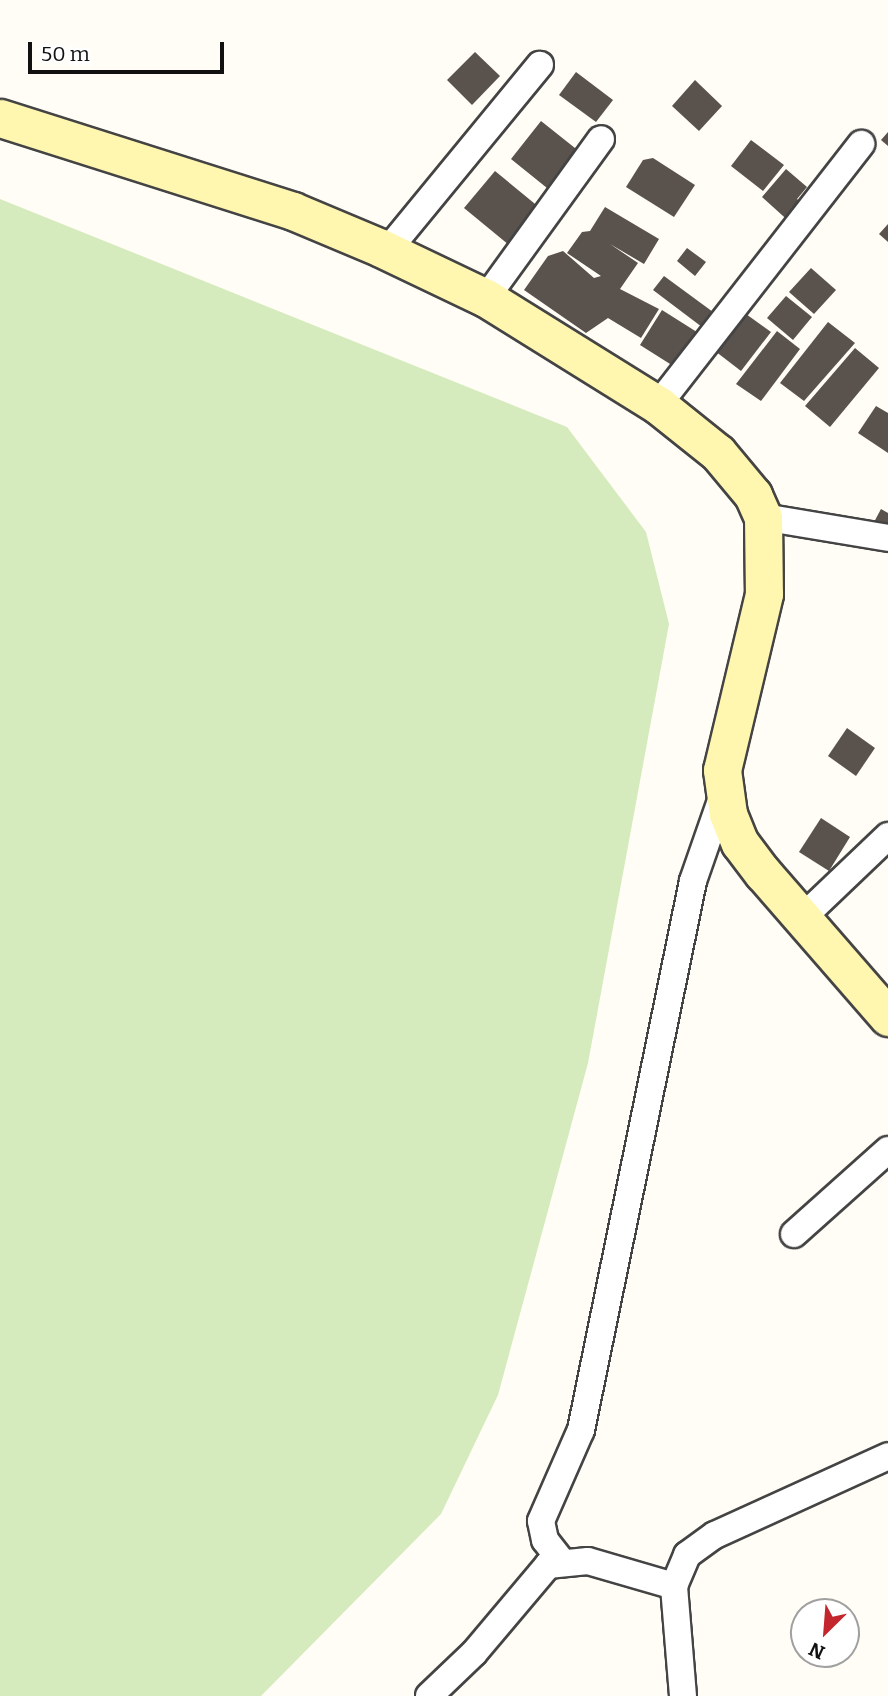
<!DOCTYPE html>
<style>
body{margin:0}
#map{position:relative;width:888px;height:1696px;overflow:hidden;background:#fffdf5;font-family:Bitter,serif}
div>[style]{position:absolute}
.green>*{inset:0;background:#d5ebbd}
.building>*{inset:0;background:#5a524d}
.roads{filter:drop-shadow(2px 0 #444) drop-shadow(-2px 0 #444) drop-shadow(0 2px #444) drop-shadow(0 -2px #444)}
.minor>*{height:26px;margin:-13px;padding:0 13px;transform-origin:13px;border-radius:13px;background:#fff}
.secondary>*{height:37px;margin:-18.5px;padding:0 18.5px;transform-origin:18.5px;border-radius:18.5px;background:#fff6b0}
span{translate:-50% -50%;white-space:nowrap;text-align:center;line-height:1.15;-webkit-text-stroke:7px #fff;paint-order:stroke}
.north{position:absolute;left:790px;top:1598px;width:70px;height:70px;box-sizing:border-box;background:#fff;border:2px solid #a0a0a0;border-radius:50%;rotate:205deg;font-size:19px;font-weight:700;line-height:28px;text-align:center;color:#111}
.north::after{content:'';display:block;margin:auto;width:24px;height:32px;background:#c4262e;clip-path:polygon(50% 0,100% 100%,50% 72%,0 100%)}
.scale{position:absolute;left:28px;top:42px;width:196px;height:32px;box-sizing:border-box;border:4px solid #111;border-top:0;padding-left:9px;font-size:21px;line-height:24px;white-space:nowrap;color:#111;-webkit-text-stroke:5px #fff;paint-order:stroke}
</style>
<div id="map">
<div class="green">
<div style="clip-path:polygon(0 199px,567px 427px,646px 532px,669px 624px,588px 1063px,498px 1395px,441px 1514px,261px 1696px,0 1696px)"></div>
</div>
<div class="building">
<div style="clip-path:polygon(475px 52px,500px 76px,472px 105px,447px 80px)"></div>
<div style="clip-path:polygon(576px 72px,613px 100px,596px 122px,559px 95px)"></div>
<div style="clip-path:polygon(695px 80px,722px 106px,699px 131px,672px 106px)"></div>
<div style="clip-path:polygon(541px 121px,585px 156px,567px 178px,559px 172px,547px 188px,511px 159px)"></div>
<div style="clip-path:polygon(888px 132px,888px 146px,881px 140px)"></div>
<div style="clip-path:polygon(751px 140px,784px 165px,763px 191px,731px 166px)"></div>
<div style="clip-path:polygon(653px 158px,695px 185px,674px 217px,626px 187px,643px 160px)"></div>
<div style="clip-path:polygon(786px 169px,807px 187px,797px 199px,807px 208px,793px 225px,762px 197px)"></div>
<div style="clip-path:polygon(495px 171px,540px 208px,509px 245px,464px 208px)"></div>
<div style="clip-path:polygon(605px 207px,659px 239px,644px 264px,610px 244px,638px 263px,620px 289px,659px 309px,641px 338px,608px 318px,586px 333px,524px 290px,548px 256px,563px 251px,594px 278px,601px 276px,567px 253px,582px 232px,590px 231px)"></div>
<div style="clip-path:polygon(888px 224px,888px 242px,879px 234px)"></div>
<div style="clip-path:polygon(687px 248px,706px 262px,695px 276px,677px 261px)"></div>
<div style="clip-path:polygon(811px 268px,836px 290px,814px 314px,789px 292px)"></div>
<div style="clip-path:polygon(664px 276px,713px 312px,702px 327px,653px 290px)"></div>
<div style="clip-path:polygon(786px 296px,812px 317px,793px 340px,767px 318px)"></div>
<div style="clip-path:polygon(662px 310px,700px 334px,678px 369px,640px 345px)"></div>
<div style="clip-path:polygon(746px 314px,771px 332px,741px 371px,715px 351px)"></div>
<div style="clip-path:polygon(828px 322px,855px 343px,804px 401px,780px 383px)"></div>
<div style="clip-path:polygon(777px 331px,800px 349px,761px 401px,736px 384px)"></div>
<div style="clip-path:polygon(855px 348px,879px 368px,830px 427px,805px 406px)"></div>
<div style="clip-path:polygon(876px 406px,888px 413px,888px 453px,858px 433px)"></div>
<div style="clip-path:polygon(881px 509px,888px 513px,888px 532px,873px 524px)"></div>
<div style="clip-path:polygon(847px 728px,875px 748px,856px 776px,828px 756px)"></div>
<div style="clip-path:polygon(821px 818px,850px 837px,829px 871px,799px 852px)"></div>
</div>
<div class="roads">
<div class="minor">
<div style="left:387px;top:251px;width:241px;rotate:-50.6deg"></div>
<div style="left:486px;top:298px;width:196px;rotate:-54.1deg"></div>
<div style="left:658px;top:405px;width:331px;rotate:-52.1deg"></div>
<div style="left:763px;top:517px;width:127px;rotate:9.5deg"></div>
<div style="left:802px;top:918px;width:119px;rotate:-43.6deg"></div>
<div style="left:794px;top:1234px;width:126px;rotate:-41.8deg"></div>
<div style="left:563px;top:1563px;width:29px;rotate:-128deg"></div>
<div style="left:545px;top:1540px;width:19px;rotate:-102deg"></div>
<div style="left:541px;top:1521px;width:99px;rotate:-66.3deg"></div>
<div style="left:581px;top:1430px;width:560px;rotate:-78.47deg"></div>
<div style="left:693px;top:881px;width:91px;rotate:-70.8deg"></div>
<div style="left:429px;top:1696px;width:62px;rotate:-43.7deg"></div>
<div style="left:474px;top:1653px;width:115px;rotate:-49.9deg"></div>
<div style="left:548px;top:1565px;width:40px;rotate:-5.7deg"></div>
<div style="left:588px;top:1561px;width:90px;rotate:16.2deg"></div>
<div style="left:683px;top:1696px;width:110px;rotate:-94.7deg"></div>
<div style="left:674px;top:1586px;width:34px;rotate:-67deg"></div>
<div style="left:687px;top:1555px;width:34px;rotate:-36deg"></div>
<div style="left:715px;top:1535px;width:190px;rotate:-24.5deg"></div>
</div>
<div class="secondary">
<div style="left:0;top:118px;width:307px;rotate:17.6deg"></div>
<div style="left:293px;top:211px;width:95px;rotate:22.8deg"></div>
<div style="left:381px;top:248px;width:116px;rotate:25.5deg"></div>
<div style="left:486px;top:298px;width:203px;rotate:31.9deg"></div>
<div style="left:658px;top:405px;width:77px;rotate:38.7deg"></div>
<div style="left:718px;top:453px;width:55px;rotate:50.2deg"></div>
<div style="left:753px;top:495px;width:24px;rotate:66deg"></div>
<div style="left:763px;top:517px;width:77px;rotate:89.3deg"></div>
<div style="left:764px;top:594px;width:181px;rotate:103.4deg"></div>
<div style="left:722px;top:770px;width:44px;rotate:82.2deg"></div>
<div style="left:728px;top:814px;width:31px;rotate:68deg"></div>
<div style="left:740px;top:843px;width:38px;rotate:53deg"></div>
<div style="left:763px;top:873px;width:191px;rotate:49deg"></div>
</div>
</div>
<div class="north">N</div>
<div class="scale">50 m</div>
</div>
